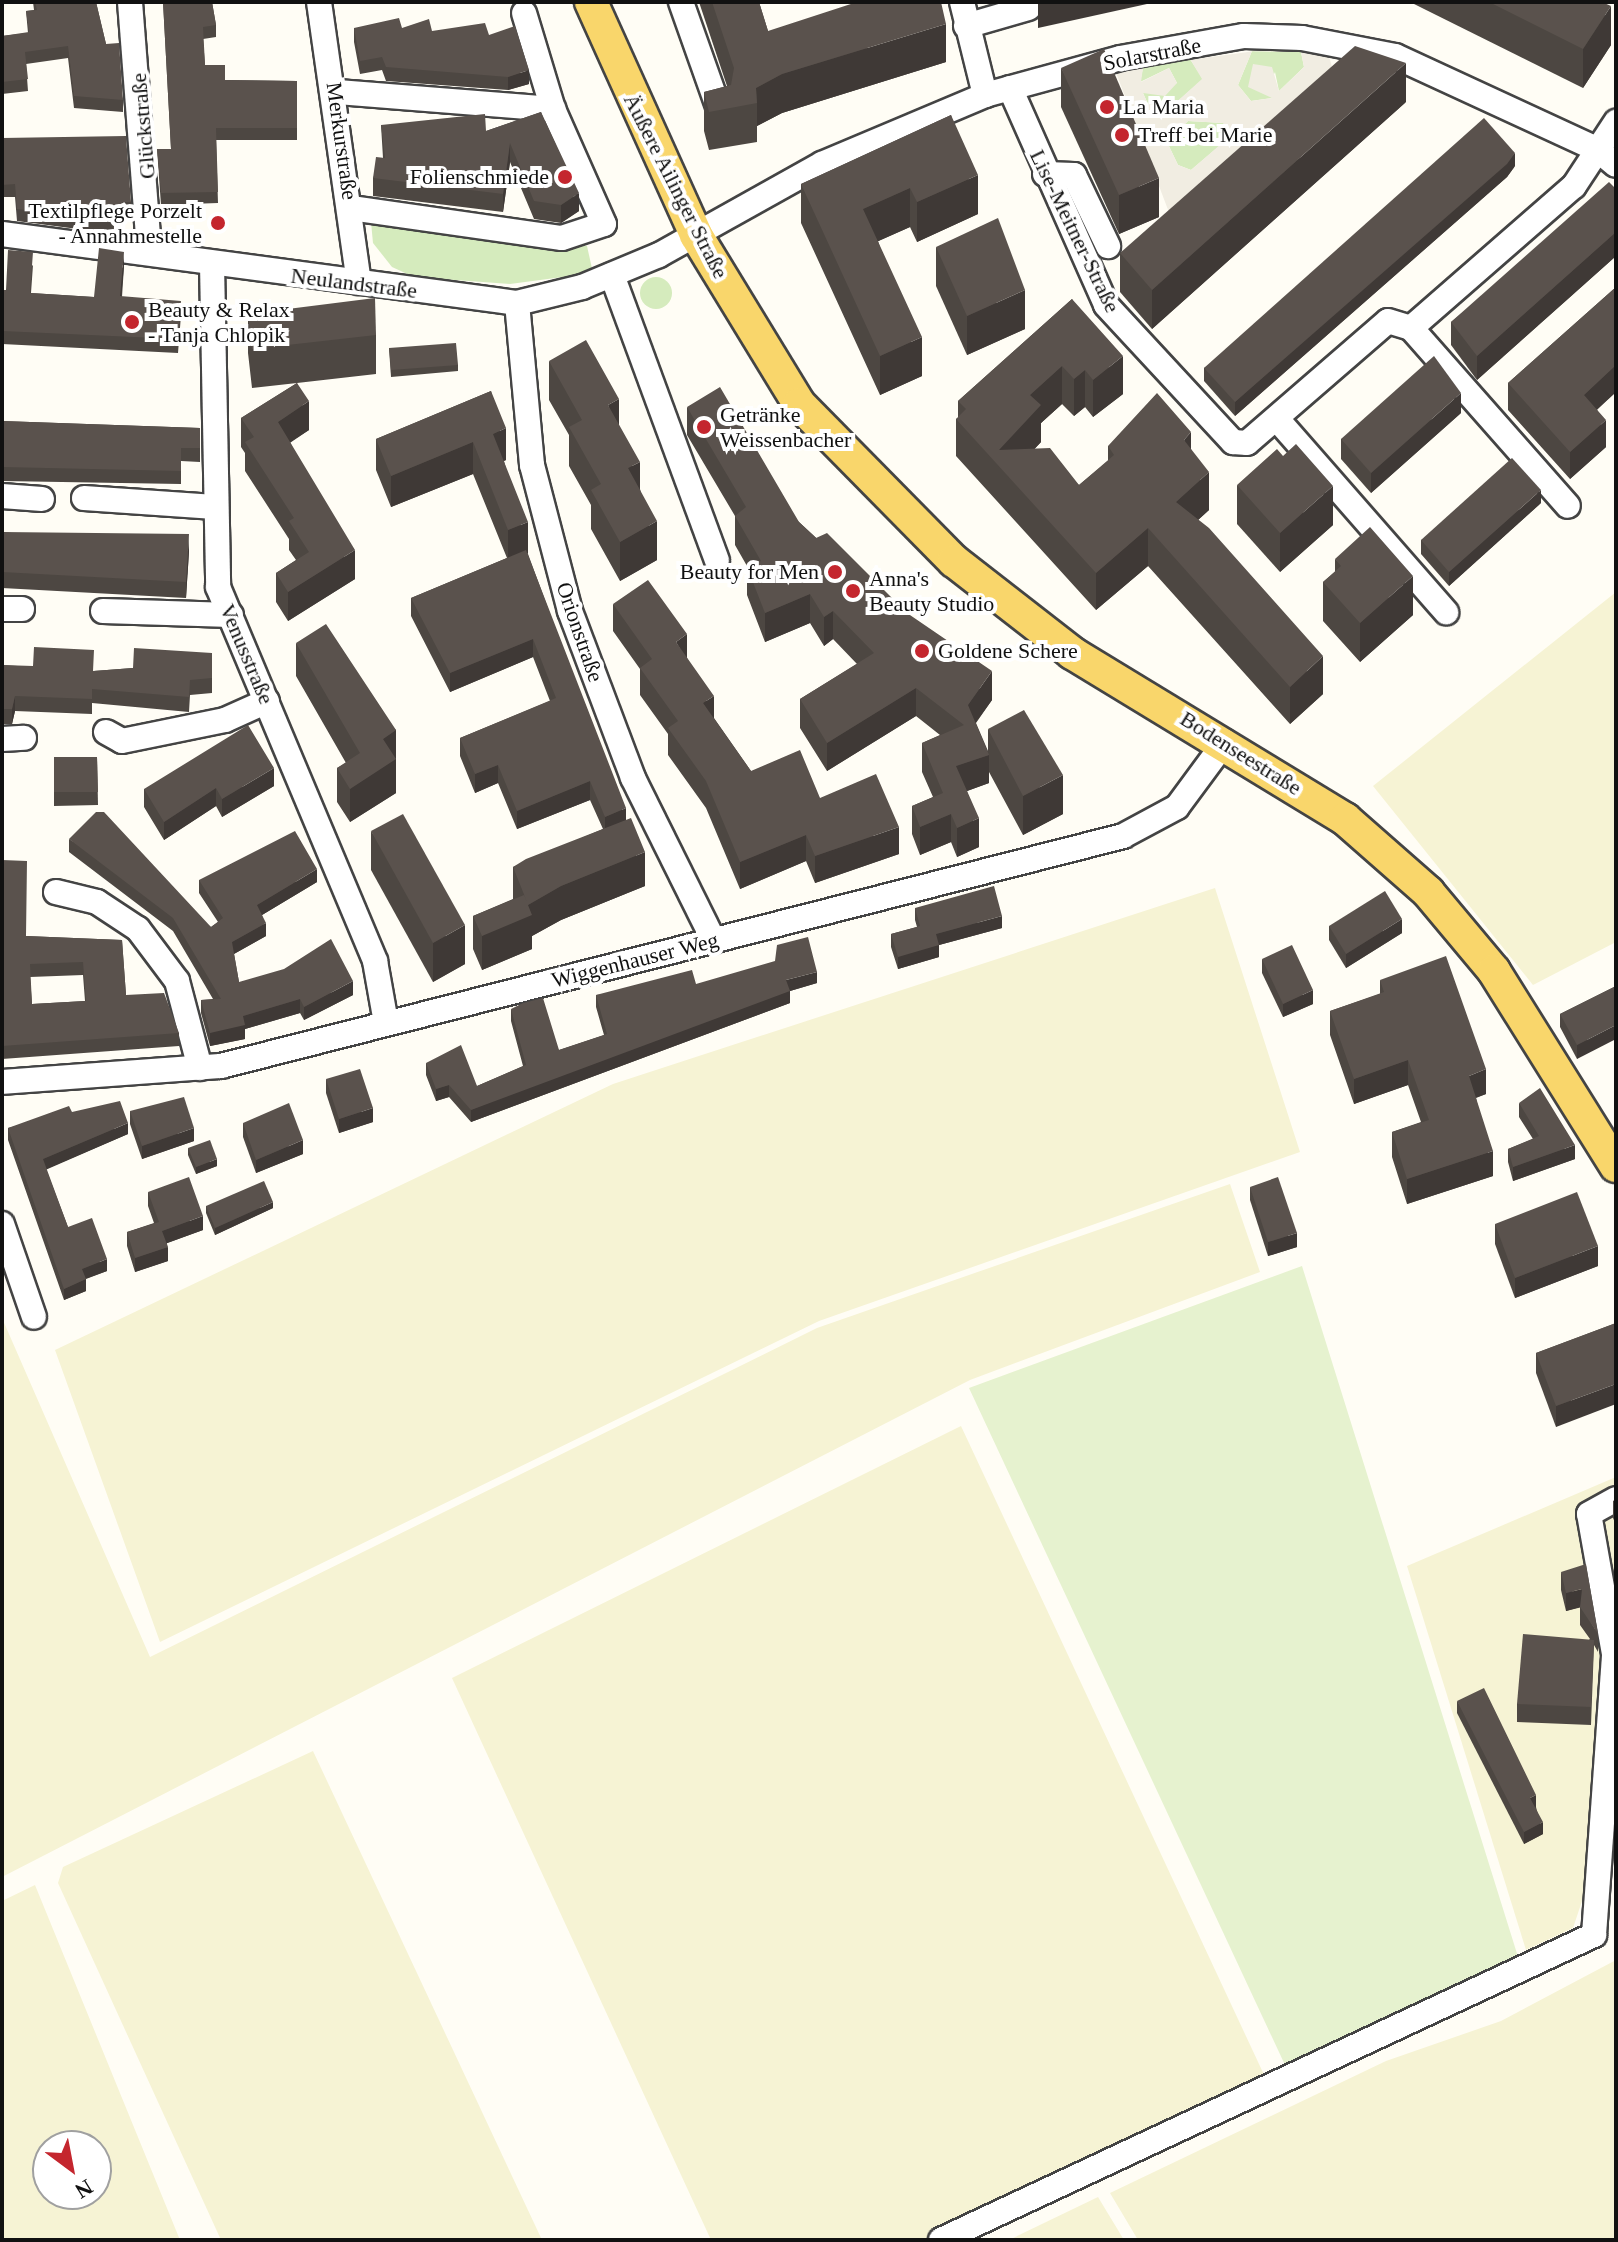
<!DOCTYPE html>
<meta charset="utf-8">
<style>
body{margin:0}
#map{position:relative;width:1618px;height:2242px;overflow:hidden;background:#fffdf5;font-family:"Times New Roman",serif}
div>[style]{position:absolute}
.farmland>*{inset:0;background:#f6f3d4}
.green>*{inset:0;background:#d5ebbd}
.round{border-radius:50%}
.pitch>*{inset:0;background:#e6f2cf}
.plaza>*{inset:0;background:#f1ede2}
.roads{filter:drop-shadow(2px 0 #444) drop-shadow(-2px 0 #444) drop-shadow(0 2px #444) drop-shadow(0 -2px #444)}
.minor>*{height:24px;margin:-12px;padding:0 12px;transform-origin:12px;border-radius:12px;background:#fff}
.major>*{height:32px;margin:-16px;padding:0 16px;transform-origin:16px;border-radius:16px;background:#f9d66b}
.wall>*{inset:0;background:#4d4742}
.shaded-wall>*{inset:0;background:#3f3936}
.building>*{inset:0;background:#5a524d}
.dots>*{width:22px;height:22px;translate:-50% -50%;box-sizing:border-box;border:4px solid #fff;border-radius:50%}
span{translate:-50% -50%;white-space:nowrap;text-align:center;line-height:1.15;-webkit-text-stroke:8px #fff;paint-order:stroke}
.street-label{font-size:22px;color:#111}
.poi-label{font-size:22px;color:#111}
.left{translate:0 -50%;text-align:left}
.right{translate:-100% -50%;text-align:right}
.frame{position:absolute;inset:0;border:4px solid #111;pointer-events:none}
.north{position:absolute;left:32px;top:2130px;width:80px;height:80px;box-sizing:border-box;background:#fff;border:2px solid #a0a0a0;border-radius:50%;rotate:148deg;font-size:22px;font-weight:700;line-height:32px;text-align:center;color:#111}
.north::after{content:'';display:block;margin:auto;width:28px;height:36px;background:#c4262e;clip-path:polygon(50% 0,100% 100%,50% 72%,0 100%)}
</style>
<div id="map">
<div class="farmland">
<div style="clip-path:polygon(1616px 592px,1616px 942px,1533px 985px,1373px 786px)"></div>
<div style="clip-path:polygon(1215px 888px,1300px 1152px,819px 1321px,160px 1642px,55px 1350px,613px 1084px)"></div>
<div style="clip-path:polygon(1230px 1184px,1260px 1272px,970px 1380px,2px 1877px,2px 1318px,150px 1657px,817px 1328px)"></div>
<div style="clip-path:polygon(961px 1426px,1266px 2079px,925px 2240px,711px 2240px,452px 1678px)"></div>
<div style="clip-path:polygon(1616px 1477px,1616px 1799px,1573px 1928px,1526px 1950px,1407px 1566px)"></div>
<div style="clip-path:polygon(313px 1751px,542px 2240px,221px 2240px,58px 1883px,63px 1867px)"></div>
<div style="clip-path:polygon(evenodd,35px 1885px,180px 2240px,2px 2240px,2px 1901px,35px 1885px,96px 2146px,96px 2194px,48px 2194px,48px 2146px,96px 2146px)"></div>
<div style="clip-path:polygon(1616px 1960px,1616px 2240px,1138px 2240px,1110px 2193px,1386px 2061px,1501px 2021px)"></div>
<div style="clip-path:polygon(1098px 2197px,1124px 2240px,1009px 2240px)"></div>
</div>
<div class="green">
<div style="clip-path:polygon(1252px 51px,1301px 52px,1304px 67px,1279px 91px,1275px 72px,1267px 90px,1272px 98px,1251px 101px,1238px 85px)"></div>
<div style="clip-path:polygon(1190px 59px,1203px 79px,1171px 107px,1148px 104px,1143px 93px,1177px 83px,1169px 68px,1140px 82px,1143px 68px)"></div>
<div style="clip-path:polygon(1188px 121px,1224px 123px,1230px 137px,1191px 170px,1178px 165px,1167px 142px)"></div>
<div style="clip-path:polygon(371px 222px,587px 246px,593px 273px,510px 284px,414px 277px,392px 267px,373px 243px)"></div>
<div class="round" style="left:640px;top:277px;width:32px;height:32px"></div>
</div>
<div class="pitch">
<div style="clip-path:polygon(1302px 1266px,1519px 1960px,1285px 2065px,969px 1388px)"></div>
</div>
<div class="plaza">
<div style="clip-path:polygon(evenodd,1284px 47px,1328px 53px,1333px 70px,1170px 215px,1115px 70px,1284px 47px,1252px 51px,1301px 52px,1304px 67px,1279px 91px,1272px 67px,1253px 64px,1248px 87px,1272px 98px,1251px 101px,1238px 85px,1252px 51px,1284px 47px,1190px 59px,1202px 79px,1171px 107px,1148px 104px,1143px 93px,1165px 96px,1177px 83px,1169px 68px,1141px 82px,1143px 68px,1190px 59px,1284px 47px,1188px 121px,1223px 123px,1229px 137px,1191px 170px,1178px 165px,1167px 142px,1188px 121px)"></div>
</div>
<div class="roads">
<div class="minor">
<div style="left:130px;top:2px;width:250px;rotate:85.6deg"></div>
<div style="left:319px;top:2px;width:283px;rotate:81.9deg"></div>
<div style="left:681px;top:2px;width:117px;rotate:70.5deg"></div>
<div style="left:962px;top:2px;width:96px;rotate:76.1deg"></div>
<div style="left:966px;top:26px;width:65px;rotate:-16.2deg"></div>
<div style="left:1010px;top:88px;width:237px;rotate:66.1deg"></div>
<div style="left:1106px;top:305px;width:187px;rotate:47.2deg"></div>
<div style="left:1233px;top:442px;width:14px;rotate:4deg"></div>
<div style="left:1247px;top:443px;width:186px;rotate:-40.9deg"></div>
<div style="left:1388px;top:321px;width:24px;rotate:17deg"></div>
<div style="left:1411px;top:328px;width:216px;rotate:-41.1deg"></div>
<div style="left:1574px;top:186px;width:77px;rotate:-56.7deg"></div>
<div style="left:337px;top:92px;width:217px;rotate:4.5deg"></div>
<div style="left:1045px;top:174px;width:29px;rotate:2deg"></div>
<div style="left:1074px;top:175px;width:79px;rotate:64.4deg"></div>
<div style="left:351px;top:208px;width:213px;rotate:8.1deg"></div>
<div style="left:562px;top:238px;width:44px;rotate:-18.4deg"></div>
<div style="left:604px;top:224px;width:126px;rotate:-113.9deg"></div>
<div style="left:553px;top:109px;width:100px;rotate:-106.8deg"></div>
<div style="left:2px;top:234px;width:520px;rotate:7.63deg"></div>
<div style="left:517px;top:303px;width:67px;rotate:-13.8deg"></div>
<div style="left:582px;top:287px;width:83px;rotate:-22.6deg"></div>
<div style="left:659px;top:255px;width:187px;rotate:-29.2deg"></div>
<div style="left:822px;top:164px;width:177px;rotate:-22.9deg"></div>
<div style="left:985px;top:95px;width:140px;rotate:-15.3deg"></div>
<div style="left:1120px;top:58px;width:126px;rotate:-10.1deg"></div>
<div style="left:1244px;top:36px;width:58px;rotate:2deg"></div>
<div style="left:1302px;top:38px;width:95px;rotate:11deg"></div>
<div style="left:1395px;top:56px;width:224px;rotate:24.8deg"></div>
<div style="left:1598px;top:150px;width:23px;rotate:40deg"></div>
<div style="left:212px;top:264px;width:323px;rotate:88.9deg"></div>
<div style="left:218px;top:587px;width:406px;rotate:67.2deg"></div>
<div style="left:375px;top:961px;width:63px;rotate:79.9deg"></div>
<div style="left:612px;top:275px;width:304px;rotate:69.8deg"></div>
<div style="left:517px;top:303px;width:163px;rotate:84.7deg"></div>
<div style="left:532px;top:465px;width:151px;rotate:75.4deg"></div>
<div style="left:570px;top:611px;width:178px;rotate:69.3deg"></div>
<div style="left:633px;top:778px;width:182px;rotate:63.6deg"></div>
<div style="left:1411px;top:328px;width:237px;rotate:48.6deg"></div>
<div style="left:1277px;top:419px;width:257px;rotate:48.8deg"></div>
<div style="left:2px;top:496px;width:40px;rotate:4.3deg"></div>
<div style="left:84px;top:498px;width:131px;rotate:3.9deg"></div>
<div style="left:2px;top:609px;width:20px"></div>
<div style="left:103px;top:611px;width:128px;rotate:1.8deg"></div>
<div style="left:106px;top:732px;width:18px;rotate:29deg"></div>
<div style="left:122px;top:741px;width:105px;rotate:-11.5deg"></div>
<div style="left:225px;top:720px;width:46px;rotate:-24.3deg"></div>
<div style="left:2px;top:739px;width:22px;rotate:-3deg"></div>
<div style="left:56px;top:892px;width:42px;rotate:13.7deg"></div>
<div style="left:97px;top:902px;width:49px;rotate:33.4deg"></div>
<div style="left:138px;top:929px;width:65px;rotate:53.1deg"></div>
<div style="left:177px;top:981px;width:90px;rotate:75.2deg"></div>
<div style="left:2px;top:1082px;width:220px;rotate:-4.2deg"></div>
<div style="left:221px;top:1066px;width:931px;rotate:-14.3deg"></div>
<div style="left:1123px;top:836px;width:61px;rotate:-28.2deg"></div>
<div style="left:1177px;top:807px;width:81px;rotate:-53.6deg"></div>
<div style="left:2px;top:1224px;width:98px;rotate:71deg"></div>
<div style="left:941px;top:2240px;width:721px;rotate:-25.04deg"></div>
<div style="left:1594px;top:1935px;width:282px;rotate:-85.9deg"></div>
<div style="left:1614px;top:1654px;width:142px;rotate:-100.1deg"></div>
<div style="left:1589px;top:1514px;width:31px;rotate:-29deg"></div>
</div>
<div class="major">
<div style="left:591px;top:2px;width:256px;rotate:65.7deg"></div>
<div style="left:696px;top:235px;width:198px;rotate:58.6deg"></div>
<div style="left:799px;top:404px;width:221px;rotate:45.4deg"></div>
<div style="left:954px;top:561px;width:150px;rotate:37.9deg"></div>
<div style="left:1072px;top:653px;width:320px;rotate:31.3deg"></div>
<div style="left:1345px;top:819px;width:111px;rotate:41.3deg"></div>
<div style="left:1428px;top:892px;width:103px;rotate:50.1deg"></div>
<div style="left:1494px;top:971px;width:230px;rotate:58deg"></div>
</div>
</div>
<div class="wall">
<div style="clip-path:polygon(33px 2px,96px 2px,106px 44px,123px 100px,123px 112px,74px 108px,68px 58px,26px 64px,28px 91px,2px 94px,2px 36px,28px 33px,26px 11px,34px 10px)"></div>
<div style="clip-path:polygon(163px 2px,212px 2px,216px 25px,216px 37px,203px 39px,205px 65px,225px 80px,297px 81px,297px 140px,216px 140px,218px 203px,161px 205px,157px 149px,171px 149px)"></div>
<div style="clip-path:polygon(699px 2px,759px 2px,768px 31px,946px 62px,782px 113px,757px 126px,757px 142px,709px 150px,704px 131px,704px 92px,727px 86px)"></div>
<div style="clip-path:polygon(1410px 2px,1602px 2px,1611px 45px,1583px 88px)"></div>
<div style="clip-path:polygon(354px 28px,432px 31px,489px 35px,529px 84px,508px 90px,386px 81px,382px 70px,360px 74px,354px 42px)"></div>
<div style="clip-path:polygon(1061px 68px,1159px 217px,1119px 234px,1061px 107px)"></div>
<div style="clip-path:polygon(1406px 102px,1152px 329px,1120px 292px,1120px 253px)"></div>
<div style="clip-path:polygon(541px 112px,579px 211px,561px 223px,534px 219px,510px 162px,503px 212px,373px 196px,373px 178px,383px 158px,381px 125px,486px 131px)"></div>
<div style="clip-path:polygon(951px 115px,978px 214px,917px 242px,910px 227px,878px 241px,922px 376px,880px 395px,801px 223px,801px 184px)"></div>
<div style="clip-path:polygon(2px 138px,131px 202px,131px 214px,123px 215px,123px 235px,17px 221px,15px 197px,2px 197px)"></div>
<div style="clip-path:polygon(1515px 166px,1507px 177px,1235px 416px,1204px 381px,1204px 368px)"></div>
<div style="clip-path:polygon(1616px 189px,1616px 256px,1477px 380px,1451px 345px,1451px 322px)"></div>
<div style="clip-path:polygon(936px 247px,1025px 329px,967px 355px,936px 286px)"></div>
<div style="clip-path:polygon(33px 265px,31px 293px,94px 297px,124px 266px,122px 297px,181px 315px,178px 353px,2px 344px,2px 290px,6px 290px)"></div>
<div style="clip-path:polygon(1616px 287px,1616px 392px,1597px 409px,1606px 447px,1570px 479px,1508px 410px,1508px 383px)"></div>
<div style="clip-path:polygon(1072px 299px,1123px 394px,1093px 417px,1085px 407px,1074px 416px,1062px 404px,1041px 423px,1041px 442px,1034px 449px,1079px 485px,1108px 461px,1108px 446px,1191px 449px,1209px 510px,1198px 520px,1323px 694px,1290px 724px,1148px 566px,1096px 610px,956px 456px,956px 419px,958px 418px,958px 401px)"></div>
<div style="clip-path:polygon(248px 314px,376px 335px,376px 374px,297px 383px,309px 430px,290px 442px,355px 579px,288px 621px,276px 602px,276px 573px,296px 560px,289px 550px,289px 539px,245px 471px,245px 453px,241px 447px,241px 418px,297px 383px,252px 388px,248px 353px)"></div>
<div style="clip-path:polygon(389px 348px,458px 365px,458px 371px,391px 377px)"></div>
<div style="clip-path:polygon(549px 361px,619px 426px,640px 489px,657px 560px,620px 581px,591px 529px,591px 505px,569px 466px,569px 435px,549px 400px)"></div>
<div style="clip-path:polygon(491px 391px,506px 460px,504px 461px,528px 554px,626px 820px,645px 886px,561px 920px,532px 936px,532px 949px,482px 970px,473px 949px,473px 916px,513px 899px,513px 867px,603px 829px,590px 800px,517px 829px,498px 783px,475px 793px,460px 756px,460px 738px,550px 701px,533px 657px,450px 692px,411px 616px,411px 598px,507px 558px,473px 474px,391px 507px,376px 470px,376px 439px)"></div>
<div style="clip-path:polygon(687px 407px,799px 522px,992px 700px,976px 723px,988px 751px,988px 729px,1063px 814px,1023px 835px,989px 772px,989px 783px,967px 791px,979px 847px,957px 857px,951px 842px,920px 855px,912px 834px,912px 806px,933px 797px,922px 772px,922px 743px,940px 735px,916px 716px,827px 771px,800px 728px,800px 699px,857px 664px,833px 639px,824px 646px,810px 623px,765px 642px,747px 595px,747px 566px,735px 545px,735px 516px,687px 435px)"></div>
<div style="clip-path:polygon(1461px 413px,1371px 493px,1341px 459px,1341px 439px)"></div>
<div style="clip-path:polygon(2px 421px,200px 428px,200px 462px,181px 461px,181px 484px,2px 481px)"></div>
<div style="clip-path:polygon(1237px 485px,1333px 525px,1280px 572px,1237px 524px)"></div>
<div style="clip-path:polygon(1541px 503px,1449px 586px,1421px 554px,1421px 540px)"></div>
<div style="clip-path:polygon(2px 532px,189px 551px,186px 598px,2px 588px)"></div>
<div style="clip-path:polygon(1335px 559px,1413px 615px,1360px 662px,1323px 621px,1323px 582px,1335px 572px)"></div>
<div style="clip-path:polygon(613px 604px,687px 658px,714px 718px,751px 771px,820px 798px,899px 854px,815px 883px,806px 861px,740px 889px,706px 808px,668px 755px,668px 734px,640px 695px,640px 669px,613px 631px)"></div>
<div style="clip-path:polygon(296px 643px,396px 730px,396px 793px,350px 822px,337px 802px,337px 768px,346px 763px,296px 676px)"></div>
<div style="clip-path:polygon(212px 653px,212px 693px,190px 695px,189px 712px,92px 703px,92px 714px,15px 711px,12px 724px,2px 724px,2px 665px,94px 671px,133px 668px)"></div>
<div style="clip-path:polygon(54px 757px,97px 757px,98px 805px,54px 806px)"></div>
<div style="clip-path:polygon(274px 786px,222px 817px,216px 806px,164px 840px,144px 807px,144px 789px)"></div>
<div style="clip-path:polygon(371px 831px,465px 964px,433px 982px,371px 870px)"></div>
<div style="clip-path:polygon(69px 839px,211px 927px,218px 922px,199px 893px,199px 880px,317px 882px,262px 915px,266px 936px,234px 954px,239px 982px,353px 995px,304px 1020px,300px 1013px,245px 1029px,245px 1039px,210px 1046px,201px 1013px,201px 1000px,213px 999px,173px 931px,69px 852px)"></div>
<div style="clip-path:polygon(evenodd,2px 860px,26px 936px,122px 940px,126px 995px,179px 1033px,179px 1046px,2px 1059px,2px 860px,83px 975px,85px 1001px,32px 1004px,30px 977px,83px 975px)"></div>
<div style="clip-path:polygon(915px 908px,1002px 928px,939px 945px,939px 957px,898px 969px,891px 947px,891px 934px,917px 927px,915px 920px)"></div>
<div style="clip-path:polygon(1329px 926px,1402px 933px,1346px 968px,1329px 940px)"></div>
<div style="clip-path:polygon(1262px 959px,1313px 1004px,1283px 1017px,1262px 973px)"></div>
<div style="clip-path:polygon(1380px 980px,1486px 1094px,1476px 1098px,1493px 1176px,1407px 1204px,1392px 1157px,1392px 1132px,1421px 1122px,1408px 1085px,1354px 1104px,1330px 1035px,1330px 1011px,1380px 994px)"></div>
<div style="clip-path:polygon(817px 983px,790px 991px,790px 1003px,471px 1122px,449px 1097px,436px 1101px,426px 1075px,426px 1063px,477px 1086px,523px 1066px,511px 1021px,511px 1009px,559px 1050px,604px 1035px,596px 1007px,596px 995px,696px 984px)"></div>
<div style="clip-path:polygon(1616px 986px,1577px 1059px,1560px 1027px,1560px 1014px)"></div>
<div style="clip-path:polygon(326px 1079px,373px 1122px,339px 1133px,326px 1093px)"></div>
<div style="clip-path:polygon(1519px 1103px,1575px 1159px,1513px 1181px,1508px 1162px,1508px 1149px,1533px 1139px,1519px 1117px)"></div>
<div style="clip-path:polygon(130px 1111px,194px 1141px,142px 1159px,130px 1124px)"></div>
<div style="clip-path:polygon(72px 1112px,128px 1134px,46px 1169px,68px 1227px,107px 1271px,86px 1279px,86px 1291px,64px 1300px,8px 1140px,8px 1128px)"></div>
<div style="clip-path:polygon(243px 1123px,303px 1154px,256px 1173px,243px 1137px)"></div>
<div style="clip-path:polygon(188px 1148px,217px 1166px,196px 1174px,188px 1155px)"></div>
<div style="clip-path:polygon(1250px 1187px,1297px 1247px,1268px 1256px,1250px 1200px)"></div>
<div style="clip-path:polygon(148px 1192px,203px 1230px,167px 1243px,168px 1261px,135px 1272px,127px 1246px,127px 1232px,154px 1223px,148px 1206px)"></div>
<div style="clip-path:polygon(206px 1206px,273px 1208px,215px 1235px,206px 1213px)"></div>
<div style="clip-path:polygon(1495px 1224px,1598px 1266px,1515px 1298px,1495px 1244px)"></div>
<div style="clip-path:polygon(1616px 1323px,1556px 1427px,1536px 1373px,1536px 1353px)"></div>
<div style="clip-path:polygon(1616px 1499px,1616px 1525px,1613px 1518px,1613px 1501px)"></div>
<div style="clip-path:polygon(1561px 1572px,1598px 1634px,1598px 1652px,1594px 1645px,1591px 1725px,1517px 1722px,1517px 1704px,1590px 1639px,1580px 1625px,1580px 1607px,1566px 1611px,1561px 1590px)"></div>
<div style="clip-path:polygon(1457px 1701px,1536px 1807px,1543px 1834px,1524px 1844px,1457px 1713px)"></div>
</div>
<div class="shaded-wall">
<div style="clip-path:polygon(1038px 2px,1156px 2px,1038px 28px)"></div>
<div style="clip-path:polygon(1611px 6px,1611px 45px,1583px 88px,1583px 49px)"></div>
<div style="clip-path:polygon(946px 24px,946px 62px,782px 113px,757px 126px,757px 103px,756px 88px,782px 74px)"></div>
<div style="clip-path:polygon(1406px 63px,1406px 102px,1152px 329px,1152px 290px)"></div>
<div style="clip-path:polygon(529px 70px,529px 84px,508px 90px,508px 77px)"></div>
<div style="clip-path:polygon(510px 143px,510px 162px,503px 212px,503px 194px)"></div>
<div style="clip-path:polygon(1515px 153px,1515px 166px,1507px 177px,1235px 416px,1235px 402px)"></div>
<div style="clip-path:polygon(978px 175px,978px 214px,917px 242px,917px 202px)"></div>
<div style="clip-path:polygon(1159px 178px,1159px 217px,1119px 234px,1119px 195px)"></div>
<div style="clip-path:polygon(910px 188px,910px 227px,863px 248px,863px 209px)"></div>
<div style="clip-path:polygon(579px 193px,579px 211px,561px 223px,561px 205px)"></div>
<div style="clip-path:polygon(1616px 232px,1616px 256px,1477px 380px,1477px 356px)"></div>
<div style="clip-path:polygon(124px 252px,124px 266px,120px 310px,120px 296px)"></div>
<div style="clip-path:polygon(1025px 290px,1025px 329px,967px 355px,967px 316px)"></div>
<div style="clip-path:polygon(922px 337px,922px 376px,880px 395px,880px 356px)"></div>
<div style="clip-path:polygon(1123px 356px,1123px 394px,1093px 417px,1093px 380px)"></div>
<div style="clip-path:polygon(1616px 365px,1616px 392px,1584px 422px,1584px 395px)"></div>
<div style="clip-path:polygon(1062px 366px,1062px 404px,1041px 423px,1041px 442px,1009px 477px,999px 450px,1030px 395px)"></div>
<div style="clip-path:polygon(1085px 370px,1085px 407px,1074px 416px,1074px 379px)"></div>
<div style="clip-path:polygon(1461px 393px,1461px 413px,1371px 493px,1371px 473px)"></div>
<div style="clip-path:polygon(619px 399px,619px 438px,608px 405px)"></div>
<div style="clip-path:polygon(309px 401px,309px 430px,278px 451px,278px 422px)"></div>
<div style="clip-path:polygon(1606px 420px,1606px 447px,1570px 479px,1570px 452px)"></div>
<div style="clip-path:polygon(506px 428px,506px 460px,493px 465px,493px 434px)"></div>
<div style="clip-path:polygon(1191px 432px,1191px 469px,1184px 440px)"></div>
<div style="clip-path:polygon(473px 442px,473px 474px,391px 507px,391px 476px)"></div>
<div style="clip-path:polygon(640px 462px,640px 501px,628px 468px)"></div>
<div style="clip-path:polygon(1209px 472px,1209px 510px,1176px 540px,1176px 502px)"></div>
<div style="clip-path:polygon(1333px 486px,1333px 525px,1280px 572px,1280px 533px)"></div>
<div style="clip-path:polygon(1541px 490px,1541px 503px,1449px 586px,1449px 572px)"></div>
<div style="clip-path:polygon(657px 521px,657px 560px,620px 581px,620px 542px)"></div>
<div style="clip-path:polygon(528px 522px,528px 553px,508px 562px,508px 530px)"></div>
<div style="clip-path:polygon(1148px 528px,1148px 566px,1096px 610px,1096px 573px)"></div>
<div style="clip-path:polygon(189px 534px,189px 551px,186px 598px,186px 582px)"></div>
<div style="clip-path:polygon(355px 550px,355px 579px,288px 621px,288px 592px)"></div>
<div style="clip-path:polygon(1413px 576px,1413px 615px,1360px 662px,1360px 623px)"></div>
<div style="clip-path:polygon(810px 594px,810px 623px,765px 642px,765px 613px)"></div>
<div style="clip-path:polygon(833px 611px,833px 639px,824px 646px,824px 617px)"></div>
<div style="clip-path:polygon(687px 634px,687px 661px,676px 642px)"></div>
<div style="clip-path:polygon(533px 639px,533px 657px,450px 692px,450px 673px)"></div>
<div style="clip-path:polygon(1323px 656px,1323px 694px,1290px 724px,1290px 687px)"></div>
<div style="clip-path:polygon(992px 671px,992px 700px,968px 733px,968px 705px)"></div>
<div style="clip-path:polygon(916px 688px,916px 716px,827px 771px,827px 743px)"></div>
<div style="clip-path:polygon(15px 696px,15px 711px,12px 724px,12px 709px)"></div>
<div style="clip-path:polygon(714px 696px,714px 722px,703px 703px)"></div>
<div style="clip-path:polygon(396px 730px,396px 793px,350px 822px,350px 789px,383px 739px)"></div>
<div style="clip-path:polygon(989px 755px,989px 783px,956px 795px,956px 766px)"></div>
<div style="clip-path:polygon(498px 765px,498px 783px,475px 793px,475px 774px)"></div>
<div style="clip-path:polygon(274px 768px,274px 786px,222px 817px,222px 799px)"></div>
<div style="clip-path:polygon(1063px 775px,1063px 814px,1023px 835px,1023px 796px)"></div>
<div style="clip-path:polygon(590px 781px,590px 800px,517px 829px,517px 811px)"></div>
<div style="clip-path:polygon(216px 788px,216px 806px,164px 840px,164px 822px)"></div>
<div style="clip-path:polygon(626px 808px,626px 827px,605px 835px,605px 817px)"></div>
<div style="clip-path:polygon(951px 814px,951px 842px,920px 855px,920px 827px)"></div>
<div style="clip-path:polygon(979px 818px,979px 847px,957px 857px,957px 828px)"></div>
<div style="clip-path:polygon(899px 827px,899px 854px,815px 883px,815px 856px)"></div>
<div style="clip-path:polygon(806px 835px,806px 861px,740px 889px,740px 862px)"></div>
<div style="clip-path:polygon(645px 852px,645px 886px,561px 920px,532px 936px,532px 949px,482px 970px,482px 936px,528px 905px,561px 886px)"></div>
<div style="clip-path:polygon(317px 869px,317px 882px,257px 918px,257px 905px)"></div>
<div style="clip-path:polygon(1002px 916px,1002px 928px,939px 945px,939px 957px,898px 969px,898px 957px,936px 934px)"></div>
<div style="clip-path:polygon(1402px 919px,1402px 933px,1346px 968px,1346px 954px)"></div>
<div style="clip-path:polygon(266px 923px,266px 936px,232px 955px,232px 942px)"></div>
<div style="clip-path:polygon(465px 925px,465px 964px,433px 982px,433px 943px)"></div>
<div style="clip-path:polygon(817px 972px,817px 983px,790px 991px,790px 1003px,471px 1122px,471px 1110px,786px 980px)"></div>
<div style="clip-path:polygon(353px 981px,353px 995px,304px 1020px,304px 1007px)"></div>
<div style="clip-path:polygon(1313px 990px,1313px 1004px,1283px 1017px,1283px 1004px)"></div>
<div style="clip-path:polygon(300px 999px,300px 1013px,245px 1029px,245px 1039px,210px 1046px,210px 1033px,243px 1016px)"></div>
<div style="clip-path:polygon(1616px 1025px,1616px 1039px,1577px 1059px,1577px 1045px)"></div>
<div style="clip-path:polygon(1408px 1060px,1408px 1085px,1354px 1104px,1354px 1079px)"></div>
<div style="clip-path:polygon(1486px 1069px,1486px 1094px,1469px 1100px,1469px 1076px)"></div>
<div style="clip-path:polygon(449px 1085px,449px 1097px,436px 1101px,436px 1089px)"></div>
<div style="clip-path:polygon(373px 1108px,373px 1122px,339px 1133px,339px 1119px)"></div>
<div style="clip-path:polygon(128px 1123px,128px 1134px,43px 1171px,43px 1159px)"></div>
<div style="clip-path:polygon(194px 1128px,194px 1141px,142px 1159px,142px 1146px)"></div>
<div style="clip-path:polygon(303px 1140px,303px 1154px,256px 1173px,256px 1160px)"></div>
<div style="clip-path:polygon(1575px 1145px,1575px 1159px,1513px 1181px,1513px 1167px)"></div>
<div style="clip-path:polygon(1493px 1151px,1493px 1176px,1407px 1204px,1407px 1179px)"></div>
<div style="clip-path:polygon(217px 1159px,217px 1166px,196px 1174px,196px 1167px)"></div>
<div style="clip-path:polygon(273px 1202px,273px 1208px,215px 1235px,215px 1228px)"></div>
<div style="clip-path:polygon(203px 1216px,203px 1230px,162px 1245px,162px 1231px)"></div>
<div style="clip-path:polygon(1297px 1233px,1297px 1247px,1268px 1256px,1268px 1242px)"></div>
<div style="clip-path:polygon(1598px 1246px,1598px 1266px,1515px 1298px,1515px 1278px)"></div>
<div style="clip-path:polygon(168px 1247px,168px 1261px,135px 1272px,135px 1258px)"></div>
<div style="clip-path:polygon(107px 1259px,107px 1271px,82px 1280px,82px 1269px)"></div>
<div style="clip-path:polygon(86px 1279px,86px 1291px,64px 1300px,64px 1289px)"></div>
<div style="clip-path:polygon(1616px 1384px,1616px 1404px,1556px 1427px,1556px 1406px)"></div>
<div style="clip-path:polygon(1582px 1589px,1582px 1607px,1566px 1611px,1566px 1593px)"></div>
<div style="clip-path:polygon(1536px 1795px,1536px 1807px,1530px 1810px,1530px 1798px)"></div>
<div style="clip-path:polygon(1543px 1822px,1543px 1834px,1524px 1844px,1524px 1832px)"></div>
</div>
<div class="building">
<div style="clip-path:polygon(35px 2px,96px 2px,106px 44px,119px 43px,123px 100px,74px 96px,68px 46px,25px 52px,28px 79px,2px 82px,2px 36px,29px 32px,26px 11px,37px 10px)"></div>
<div style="clip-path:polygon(163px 2px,212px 2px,216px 25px,203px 27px,205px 65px,225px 65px,225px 80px,297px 81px,297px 128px,216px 128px,218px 192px,161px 193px,157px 149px,171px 149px)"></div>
<div style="clip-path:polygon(712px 2px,759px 2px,768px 31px,857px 2px,941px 2px,946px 24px,782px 74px,756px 88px,757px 103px,709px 112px,704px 92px,731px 85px,734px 68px)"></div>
<div style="clip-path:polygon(1489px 2px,1602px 2px,1611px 6px,1583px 49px)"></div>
<div style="clip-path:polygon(399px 18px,402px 28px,429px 19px,432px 31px,485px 23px,489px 35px,515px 26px,529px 70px,508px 77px,386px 67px,382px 57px,360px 61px,354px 28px)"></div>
<div style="clip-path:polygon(1355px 46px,1406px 63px,1152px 290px,1120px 253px)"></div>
<div style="clip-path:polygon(1104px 49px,1159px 178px,1119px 195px,1061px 68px)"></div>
<div style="clip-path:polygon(541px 112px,579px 193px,561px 205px,534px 201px,510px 143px,503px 194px,373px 178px,376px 157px,385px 158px,381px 125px,485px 114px,486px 131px)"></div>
<div style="clip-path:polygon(951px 115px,978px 175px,917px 202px,910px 188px,863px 209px,922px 337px,880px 356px,801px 184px)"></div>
<div style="clip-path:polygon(1484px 118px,1515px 153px,1507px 164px,1235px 402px,1204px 368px)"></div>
<div style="clip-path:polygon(126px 136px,131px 202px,122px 202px,123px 223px,17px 209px,15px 184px,2px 185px,2px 138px)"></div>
<div style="clip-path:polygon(1609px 182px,1616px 189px,1616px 232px,1477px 356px,1451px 322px)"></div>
<div style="clip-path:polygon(998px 218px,1025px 290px,967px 316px,936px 247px)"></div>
<div style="clip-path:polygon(99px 248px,124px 252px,120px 296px,181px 301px,178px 339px,2px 331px,2px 290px,6px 290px,8px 250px,33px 252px,30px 293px,94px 297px)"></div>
<div style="clip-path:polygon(1616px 287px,1616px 365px,1584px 395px,1606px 420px,1570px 452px,1508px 383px)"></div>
<div style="clip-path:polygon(375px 298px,376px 335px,252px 349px,248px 314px)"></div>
<div style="clip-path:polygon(1072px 299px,1123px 356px,1093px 380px,1085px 370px,1074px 379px,1062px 366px,1030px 395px,1041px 405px,999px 450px,1050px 448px,1079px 485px,1114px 455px,1108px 446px,1157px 393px,1191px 432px,1184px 440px,1209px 472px,1176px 502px,1209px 528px,1323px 656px,1290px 687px,1148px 528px,1096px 573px,956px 419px,966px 409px,958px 401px)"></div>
<div style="clip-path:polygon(586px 340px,619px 399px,608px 405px,640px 462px,628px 468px,657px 521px,620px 542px,591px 490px,601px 484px,569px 427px,582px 420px,549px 361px)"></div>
<div style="clip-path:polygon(456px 343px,458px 365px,391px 370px,389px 348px)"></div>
<div style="clip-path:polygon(1434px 356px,1461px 393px,1371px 473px,1341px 439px)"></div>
<div style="clip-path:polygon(297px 383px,309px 401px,278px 422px,355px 550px,288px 592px,276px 573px,309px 552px,289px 521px,294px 518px,245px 442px,254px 437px,241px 418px)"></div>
<div style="clip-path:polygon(720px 387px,799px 522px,816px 538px,827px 533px,907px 613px,992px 671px,968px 705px,989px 755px,956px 766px,979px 818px,957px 828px,951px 814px,920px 827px,912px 806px,943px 793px,922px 743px,964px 725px,916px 688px,827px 743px,800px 699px,874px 653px,833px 611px,824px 617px,810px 594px,765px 613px,747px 567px,761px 561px,735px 516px,746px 507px,687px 407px)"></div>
<div style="clip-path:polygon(491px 391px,506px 428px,493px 434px,528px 522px,508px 530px,473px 442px,391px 476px,376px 439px)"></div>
<div style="clip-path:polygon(2px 421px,200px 428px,200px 448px,181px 448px,181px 471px,2px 467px)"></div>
<div style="clip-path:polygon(1296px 444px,1333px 486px,1280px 533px,1237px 485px,1277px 449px,1283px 456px)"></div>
<div style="clip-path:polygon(1512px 458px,1541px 490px,1449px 572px,1421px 540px)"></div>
<div style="clip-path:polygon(1370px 527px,1413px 576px,1360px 623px,1323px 582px,1341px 566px,1335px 559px)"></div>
<div style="clip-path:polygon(2px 532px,189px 534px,186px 582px,2px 572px)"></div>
<div style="clip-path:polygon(526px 550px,626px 808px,605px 817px,590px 781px,517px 811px,498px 765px,475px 774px,460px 738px,556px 698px,533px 639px,450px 673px,411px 598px)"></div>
<div style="clip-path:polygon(648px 580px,687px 634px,676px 642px,714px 696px,703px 703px,751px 771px,800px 750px,820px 798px,876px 774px,899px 827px,815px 856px,806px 835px,740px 862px,706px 781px,668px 728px,678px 721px,640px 668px,652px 659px,613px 604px)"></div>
<div style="clip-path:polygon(326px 624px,396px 730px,383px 739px,396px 759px,350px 789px,337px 768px,360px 753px,296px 643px)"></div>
<div style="clip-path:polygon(34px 647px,94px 650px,93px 671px,133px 668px,134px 648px,212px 653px,212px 678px,190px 680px,189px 697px,92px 689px,92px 699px,15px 696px,12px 709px,2px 709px,2px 665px,33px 666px)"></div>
<div style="clip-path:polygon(1024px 710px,1063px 775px,1023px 796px,988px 729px)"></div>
<div style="clip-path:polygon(248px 725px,274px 768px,222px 799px,216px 788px,164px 822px,144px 789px)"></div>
<div style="clip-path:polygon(54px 757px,97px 757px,98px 792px,54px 792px)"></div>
<div style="clip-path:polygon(96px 812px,104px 812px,211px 927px,223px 918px,199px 880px,295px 831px,317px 869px,257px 905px,266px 923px,232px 942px,239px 982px,284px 969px,331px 939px,353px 981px,304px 1007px,300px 999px,243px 1016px,245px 1025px,210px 1033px,201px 1000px,221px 999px,173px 918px,69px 839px)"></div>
<div style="clip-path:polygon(403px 814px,465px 925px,433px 943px,371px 831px)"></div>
<div style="clip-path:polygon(631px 818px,645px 852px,561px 886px,528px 905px,532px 915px,482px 936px,473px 916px,524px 895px,527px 902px,513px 867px,526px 859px)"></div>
<div style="clip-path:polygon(evenodd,2px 860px,27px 861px,26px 936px,122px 940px,126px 995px,164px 993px,179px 1033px,2px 1046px,2px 860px,83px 962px,86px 1001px,32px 1004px,30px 964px,83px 962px)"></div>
<div style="clip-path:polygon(994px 886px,1002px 916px,936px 934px,939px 945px,898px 957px,891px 934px,920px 926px,915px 908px)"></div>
<div style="clip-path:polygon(1385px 891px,1402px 919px,1346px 954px,1329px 926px)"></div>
<div style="clip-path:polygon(808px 937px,817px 972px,786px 980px,790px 991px,471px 1110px,449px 1085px,436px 1089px,426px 1063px,461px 1045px,477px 1086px,526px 1065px,511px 1009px,523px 1003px,543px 998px,559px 1050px,607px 1034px,596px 995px,692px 970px,696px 984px,775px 961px,777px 945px)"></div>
<div style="clip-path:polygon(1292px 945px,1313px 990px,1283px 1004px,1262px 959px)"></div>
<div style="clip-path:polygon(1446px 956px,1486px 1069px,1469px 1076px,1493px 1151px,1407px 1179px,1392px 1132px,1429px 1120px,1408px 1060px,1354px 1079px,1330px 1011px,1384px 992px,1380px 980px)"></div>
<div style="clip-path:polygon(1616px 986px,1616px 1025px,1577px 1045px,1560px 1014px)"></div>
<div style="clip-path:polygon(360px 1069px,373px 1108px,339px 1119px,326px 1079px)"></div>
<div style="clip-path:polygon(1540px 1088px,1575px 1145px,1513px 1167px,1508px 1149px,1539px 1136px,1519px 1103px)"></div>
<div style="clip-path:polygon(184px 1097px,194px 1128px,142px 1146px,130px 1111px)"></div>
<div style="clip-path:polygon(120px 1101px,128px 1123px,43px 1159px,68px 1227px,92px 1218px,107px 1259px,82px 1269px,86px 1279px,64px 1289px,8px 1128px,69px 1106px,72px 1112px)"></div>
<div style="clip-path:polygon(289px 1103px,303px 1140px,256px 1160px,243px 1123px)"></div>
<div style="clip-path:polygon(210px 1140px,217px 1159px,196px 1167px,188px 1148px)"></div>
<div style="clip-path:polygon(189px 1177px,203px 1216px,162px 1231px,168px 1247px,135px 1258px,127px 1232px,159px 1222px,148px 1192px)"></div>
<div style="clip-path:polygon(1278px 1177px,1297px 1233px,1268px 1242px,1250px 1187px)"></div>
<div style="clip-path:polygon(264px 1181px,273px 1202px,215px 1228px,206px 1206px)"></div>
<div style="clip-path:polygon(1577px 1192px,1598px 1246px,1515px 1278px,1495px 1224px)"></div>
<div style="clip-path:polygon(1616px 1323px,1616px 1384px,1556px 1406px,1536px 1353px)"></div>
<div style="clip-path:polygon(1586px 1564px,1598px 1634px,1580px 1607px,1582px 1589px,1566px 1593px,1561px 1572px)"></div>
<div style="clip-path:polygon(1523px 1634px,1594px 1640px,1591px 1707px,1517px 1704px)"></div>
<div style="clip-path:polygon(1484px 1688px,1536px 1795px,1530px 1798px,1543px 1822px,1524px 1832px,1457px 1701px)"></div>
</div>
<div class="dots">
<div style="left:1107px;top:107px;background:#c4262e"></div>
<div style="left:1122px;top:135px;background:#c4262e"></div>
<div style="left:565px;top:177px;background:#c4262e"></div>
<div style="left:218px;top:223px;background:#c4262e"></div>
<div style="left:132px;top:322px;background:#c4262e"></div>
<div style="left:704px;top:427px;background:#c4262e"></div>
<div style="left:835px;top:572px;background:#c4262e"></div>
<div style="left:853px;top:591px;background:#c4262e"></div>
<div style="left:922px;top:651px;background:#c4262e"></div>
</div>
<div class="street-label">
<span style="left:1152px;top:54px;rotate:-11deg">Solarstraße</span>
<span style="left:143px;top:126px;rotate:-95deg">Glückstraße</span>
<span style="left:342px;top:141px;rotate:82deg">Merkurstraße</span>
<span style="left:676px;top:186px;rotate:63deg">Äußere Ailinger Straße</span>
<span style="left:1075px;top:231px;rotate:64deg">Lise-Meitner-Straße</span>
<span style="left:354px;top:283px;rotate:7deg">Neulandstraße</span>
<span style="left:580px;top:632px;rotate:71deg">Orionstraße</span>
<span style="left:247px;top:654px;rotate:67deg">Venusstraße</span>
<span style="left:1241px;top:753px;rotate:32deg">Bodenseestraße</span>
<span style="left:635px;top:960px;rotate:-14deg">Wiggenhauser Weg</span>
</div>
<div class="poi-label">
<span class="left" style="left:1123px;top:107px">La Maria</span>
<span class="left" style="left:1138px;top:135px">Treff bei Marie</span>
<span class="right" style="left:549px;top:177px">Folienschmiede</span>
<span class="right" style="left:202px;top:223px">Textilpflege Porzelt<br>- Annahmestelle</span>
<span class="left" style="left:148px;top:322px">Beauty &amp; Relax<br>- Tanja Chlopik</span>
<span class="left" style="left:720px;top:427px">Getränke<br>Weissenbacher</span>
<span class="right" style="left:819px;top:572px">Beauty for Men</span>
<span class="left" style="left:869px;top:591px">Anna's<br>Beauty Studio</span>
<span class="left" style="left:938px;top:651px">Goldene Schere</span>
</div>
<div class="frame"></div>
<div class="north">N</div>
</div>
